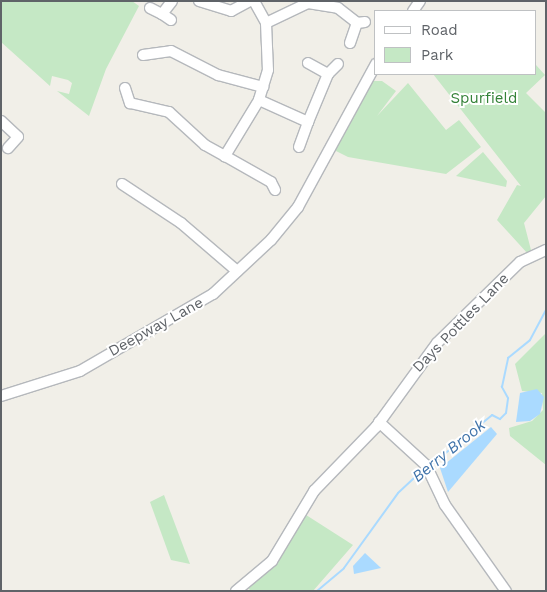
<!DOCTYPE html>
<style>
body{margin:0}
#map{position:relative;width:547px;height:592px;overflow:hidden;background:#f1efe8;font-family:"Work Sans",sans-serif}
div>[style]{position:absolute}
.green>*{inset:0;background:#c5e8c5}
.water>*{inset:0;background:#aadaff}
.stream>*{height:2px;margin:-1px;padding:0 1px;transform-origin:1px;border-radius:1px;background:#aadaff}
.roads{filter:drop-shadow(1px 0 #b5b8bc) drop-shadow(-1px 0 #b5b8bc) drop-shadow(0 1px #b5b8bc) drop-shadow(0 -1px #b5b8bc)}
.minor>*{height:10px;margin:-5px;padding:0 5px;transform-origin:5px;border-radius:5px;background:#fff}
span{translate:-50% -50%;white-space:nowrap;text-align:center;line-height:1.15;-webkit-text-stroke:4px #fff;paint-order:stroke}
.park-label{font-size:15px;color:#348238}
.street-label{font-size:15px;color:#5f6368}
.water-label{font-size:16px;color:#4174aa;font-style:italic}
.frame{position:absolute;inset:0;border:2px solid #5f6368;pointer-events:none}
.legend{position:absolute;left:374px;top:10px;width:162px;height:65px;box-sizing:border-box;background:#fff;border:1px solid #bfc1c3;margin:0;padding:6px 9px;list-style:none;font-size:15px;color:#5f6368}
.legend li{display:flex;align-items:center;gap:10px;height:25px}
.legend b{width:25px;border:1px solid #bfc1c3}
</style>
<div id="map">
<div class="green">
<div style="clip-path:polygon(1px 1px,132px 1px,139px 6px,106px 69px,89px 116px,57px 91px,69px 94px,72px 83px,68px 80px,52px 76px,50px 86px,1px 42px)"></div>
<div style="clip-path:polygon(536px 65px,545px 75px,526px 93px,546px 113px,546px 196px,524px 223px,531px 250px,528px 254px,497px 220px,517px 185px,521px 186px,433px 74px,536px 74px)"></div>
<div style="clip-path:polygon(371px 81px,382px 81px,396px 91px,377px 116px,408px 83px,446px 130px,459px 120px,481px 147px,446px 174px,348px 157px,334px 150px)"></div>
<div style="clip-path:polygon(483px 152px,507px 181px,506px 187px,456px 176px)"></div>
<div style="clip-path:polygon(546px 333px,545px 366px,546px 465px,510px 436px,509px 428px,532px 421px,543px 410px,542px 393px,522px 391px,515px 364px)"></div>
<div style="clip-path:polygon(164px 495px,190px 564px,171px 560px,150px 502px)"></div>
<div style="clip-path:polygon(303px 513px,353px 545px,313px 591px,251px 591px,248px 588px,285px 549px)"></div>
</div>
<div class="water">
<div style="clip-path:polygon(537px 389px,544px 397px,540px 414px,530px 421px,516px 422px,520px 393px)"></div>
<div style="clip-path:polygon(491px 427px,497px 434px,448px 492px,440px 468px)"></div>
<div style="clip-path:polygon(365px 553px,381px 568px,354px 574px,353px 566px)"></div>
</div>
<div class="stream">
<div style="left:546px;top:376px;width:9px;rotate:90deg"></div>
<div style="left:431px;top:465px;width:79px;rotate:-39.3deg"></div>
<div style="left:492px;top:415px;width:9px;rotate:27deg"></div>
<div style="left:500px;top:419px;width:8px;rotate:-45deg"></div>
<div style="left:506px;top:413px;width:15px;rotate:-82deg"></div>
<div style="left:508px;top:398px;width:13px;rotate:-119deg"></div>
<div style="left:502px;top:387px;width:30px;rotate:-78deg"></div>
<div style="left:508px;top:358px;width:28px;rotate:-39deg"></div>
<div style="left:530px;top:340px;width:34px;rotate:-62deg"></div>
<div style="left:317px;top:591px;width:35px;rotate:-40deg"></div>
<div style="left:344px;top:568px;width:92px;rotate:-54.2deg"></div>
<div style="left:398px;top:493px;width:34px;rotate:-43deg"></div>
</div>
<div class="roads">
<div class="minor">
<div style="left:199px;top:1px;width:34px;rotate:17deg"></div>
<div style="left:231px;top:11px;width:21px;rotate:-28deg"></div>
<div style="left:254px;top:1px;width:25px;rotate:61deg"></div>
<div style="left:266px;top:23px;width:47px;rotate:87.6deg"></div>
<div style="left:268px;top:70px;width:31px;rotate:107deg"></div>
<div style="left:259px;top:100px;width:66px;rotate:121.3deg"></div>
<div style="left:225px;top:156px;width:53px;rotate:29.5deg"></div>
<div style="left:271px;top:182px;width:9px;rotate:63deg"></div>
<div style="left:150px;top:8px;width:13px;rotate:27deg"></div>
<div style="left:413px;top:11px;width:12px;rotate:-55deg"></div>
<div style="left:171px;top:20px;width:11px;rotate:-146deg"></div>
<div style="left:162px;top:14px;width:16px;rotate:-52deg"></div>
<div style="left:266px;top:23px;width:47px;rotate:-25.5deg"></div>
<div style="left:308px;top:3px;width:30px;rotate:9deg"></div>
<div style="left:338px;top:8px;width:24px;rotate:38deg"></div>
<div style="left:357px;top:23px;width:8px;rotate:-7deg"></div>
<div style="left:350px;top:43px;width:21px;rotate:-71deg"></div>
<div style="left:143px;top:55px;width:28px;rotate:-8deg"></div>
<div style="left:171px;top:51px;width:53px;rotate:27.1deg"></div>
<div style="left:218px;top:75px;width:47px;rotate:14.9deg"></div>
<div style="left:308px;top:63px;width:23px;rotate:29deg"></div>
<div style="left:125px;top:88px;width:16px;rotate:72deg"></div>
<div style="left:130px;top:103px;width:40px;rotate:13deg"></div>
<div style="left:169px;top:112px;width:49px;rotate:42.5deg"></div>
<div style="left:205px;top:145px;width:23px;rotate:29deg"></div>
<div style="left:259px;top:100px;width:54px;rotate:24.2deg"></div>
<div style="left:308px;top:122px;width:52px;rotate:-67.4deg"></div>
<div style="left:328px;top:74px;width:14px;rotate:-45deg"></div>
<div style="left:1px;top:121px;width:23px;rotate:43deg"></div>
<div style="left:18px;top:137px;width:15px;rotate:132deg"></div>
<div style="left:299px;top:147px;width:27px;rotate:-70deg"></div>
<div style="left:122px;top:184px;width:71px;rotate:33.5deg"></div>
<div style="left:181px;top:223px;width:74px;rotate:40.6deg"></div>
<div style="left:1px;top:396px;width:83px;rotate:-17.6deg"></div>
<div style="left:80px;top:371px;width:154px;rotate:-30.1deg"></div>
<div style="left:213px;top:294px;width:79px;rotate:-43deg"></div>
<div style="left:271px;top:240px;width:43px;rotate:-50.7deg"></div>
<div style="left:298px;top:207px;width:163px;rotate:-61.4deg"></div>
<div style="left:379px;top:422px;width:64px;rotate:42.5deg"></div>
<div style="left:426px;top:465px;width:44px;rotate:64.6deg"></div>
<div style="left:445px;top:505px;width:105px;rotate:54.7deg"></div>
<div style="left:236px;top:591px;width:47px;rotate:-39.8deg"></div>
<div style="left:272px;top:561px;width:82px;rotate:-59deg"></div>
<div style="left:314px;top:491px;width:89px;rotate:-45.9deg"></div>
<div style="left:376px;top:427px;width:104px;rotate:-54deg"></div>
<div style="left:437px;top:343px;width:116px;rotate:-44.3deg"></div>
<div style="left:520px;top:262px;width:29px;rotate:-25deg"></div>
</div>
</div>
<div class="park-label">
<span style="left:484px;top:99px">Spurfield</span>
</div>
<div class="street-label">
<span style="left:461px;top:323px;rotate:-46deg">Days Pottles Lane</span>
<span style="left:156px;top:327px;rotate:-29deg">Deepway Lane</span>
</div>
<div class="water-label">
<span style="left:449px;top:451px;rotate:-39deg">Berry Brook</span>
</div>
<div class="frame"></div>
<ul class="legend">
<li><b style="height:6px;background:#fff"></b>Road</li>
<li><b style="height:14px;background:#c5e8c5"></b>Park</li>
</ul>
</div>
